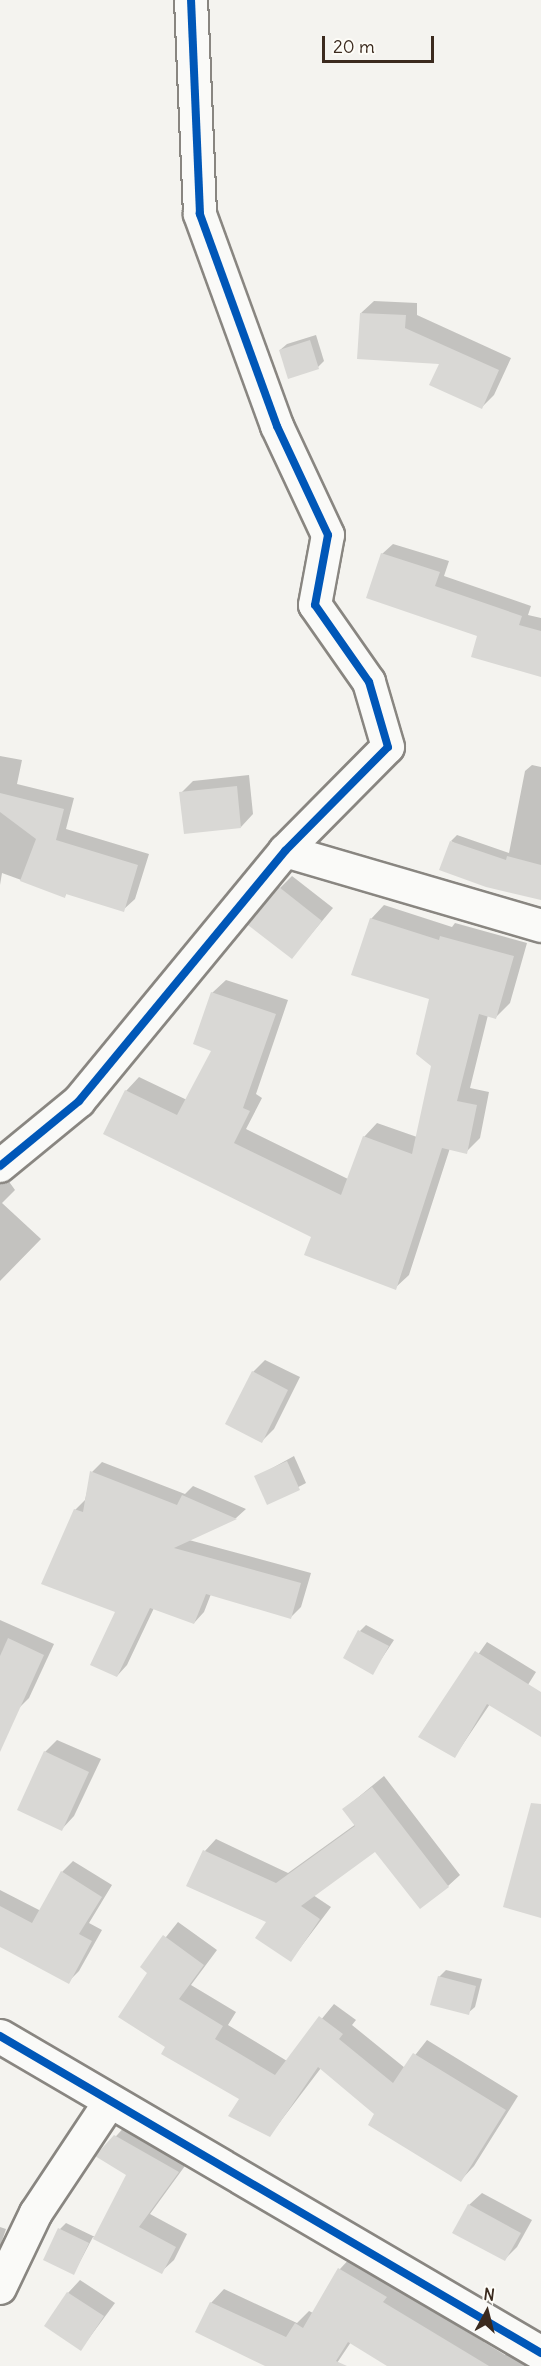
<!DOCTYPE html>
<style>
body{margin:0}
#map{position:relative;width:541px;height:2366px;overflow:hidden;background:#f4f3ef;font-family:Delius,sans-serif}
div>[style]{position:absolute}
.shadow>*{inset:0;background:#0003}
.building>*{inset:0;background:#d9d8d5}
.roads{filter:drop-shadow(2px 0 #898681) drop-shadow(-2px 0 #898681) drop-shadow(0 2px #898681) drop-shadow(0 -2px #898681)}
.street>*{height:32px;margin:-16px;padding:0 16px;transform-origin:16px;border-radius:16px;background:#fafaf8}
.secondary>*{height:33px;margin:-16.5px;padding:0 16.5px;transform-origin:16.5px;border-radius:16.5px;background:#fafaf8}
.cycleway>*{height:8px;margin:-4px;padding:0 4px;transform-origin:4px;border-radius:4px;background:#0057b8}
span{translate:-50% -50%;white-space:nowrap;text-align:center;line-height:1.15;-webkit-text-stroke:4.5px #fdfcf7;paint-order:stroke}
.north{position:absolute;left:457px;top:2282px;width:60px;height:60px;-webkit-text-stroke:4px #fdfcf7;paint-order:stroke;rotate:7deg;font-size:16px;font-weight:700;line-height:24px;text-align:center;color:#3b2a1e}
.north::after{content:'';display:block;margin:auto;width:21px;height:27px;background:#3b2a1e;clip-path:polygon(50% 0,100% 100%,50% 72%,0 100%)}
.scale{position:absolute;left:322px;top:36px;width:112px;height:27px;box-sizing:border-box;border:3px solid #3b2a1e;border-top:0;padding-left:8px;font-size:18px;line-height:21px;white-space:nowrap;color:#3b2a1e;-webkit-text-stroke:4px #fdfcf7;paint-order:stroke}
</style>
<div id="map">
<div class="shadow">
<div style="clip-path:polygon(374px 301px,417px 303px,417px 315px,511px 358px,494px 395px,482px 407px,441px 362px,361px 313px)"></div>
<div style="clip-path:polygon(316px 335px,324px 361px,318px 367px,280px 350px,287px 344px)"></div>
<div style="clip-path:polygon(393px 544px,449px 561px,444px 576px,531px 606px,528px 615px,541px 618px,541px 675px,479px 635px,382px 554px)"></div>
<div style="clip-path:polygon(0 756px,22px 760px,17px 784px,74px 798px,66px 829px,149px 854px,135px 899px,123px 910px,67px 893px,65px 896px,2px 873px,0 885px)"></div>
<div style="clip-path:polygon(532px 765px,541px 767px,541px 897px,451px 841px,457px 835px,509px 853px,525px 771px)"></div>
<div style="clip-path:polygon(249px 775px,253px 814px,241px 827px,181px 793px,193px 781px)"></div>
<div style="clip-path:polygon(292px 876px,333px 908px,292px 957px,280px 888px)"></div>
<div style="clip-path:polygon(384px 905px,452px 927px,455px 923px,527px 943px,510px 1003px,496px 1017px,488px 1015px,470px 1088px,489px 1092px,480px 1138px,466px 1152px,450px 1148px,409px 1275px,395px 1288px,313px 1236px,126px 1091px,139px 1077px,187px 1100px,213px 1050px,212px 993px,226px 980px,288px 1000px,256px 1094px,262px 1098px,246px 1129px,348px 1179px,364px 1137px,377px 1123px,417px 1137px,432px 1065px,431px 998px,371px 919px)"></div>
<div style="clip-path:polygon(0 1169px,15px 1190px,2px 1203px,41px 1239px,0 1281px)"></div>
<div style="clip-path:polygon(265px 1360px,300px 1377px,274px 1429px,262px 1441px,253px 1372px)"></div>
<div style="clip-path:polygon(294px 1456px,306px 1483px,268px 1503px,256px 1477px)"></div>
<div style="clip-path:polygon(102px 1462px,185px 1494px,193px 1486px,246px 1509px,236px 1518px,189px 1540px,311px 1573px,301px 1607px,291px 1617px,211px 1594px,204px 1612px,194px 1623px,154px 1608px,127px 1665px,117px 1676px,117px 1611px,75px 1510px,85px 1500px,92px 1472px)"></div>
<div style="clip-path:polygon(0 1620px,54px 1644px,29px 1698px,18px 1709px,0 1701px)"></div>
<div style="clip-path:polygon(366px 1625px,394px 1640px,372px 1673px,360px 1631px)"></div>
<div style="clip-path:polygon(487px 1642px,536px 1672px,516px 1704px,490px 1704px,455px 1756px,420px 1736px)"></div>
<div style="clip-path:polygon(57px 1740px,101px 1759px,74px 1816px,62px 1829px,45px 1752px)"></div>
<div style="clip-path:polygon(384px 1776px,460px 1875px,448px 1886px,376px 1850px,313px 1895px,331px 1907px,291px 1960px,268px 1922px,188px 1886px,205px 1851px,216px 1839px,288px 1873px,356px 1824px,344px 1809px)"></div>
<div style="clip-path:polygon(73px 1861px,112px 1885px,89px 1923px,102px 1930px,79px 1971px,68px 1982px,0 1946px,0 1890px,41px 1911px,62px 1872px)"></div>
<div style="clip-path:polygon(178px 1922px,217px 1950px,191px 1985px,236px 2012px,228px 2025px,287px 2061px,334px 2004px,356px 2020px,352px 2025px,405px 2068px,427px 2040px,518px 2096px,474px 2166px,461px 2180px,321px 2068px,270px 2135px,241px 2099px,167px 2047px,149px 1972px,142px 1967px)"></div>
<div style="clip-path:polygon(446px 1970px,482px 1979px,475px 2007px,468px 2013px,439px 1977px)"></div>
<div style="clip-path:polygon(128px 2123px,190px 2159px,150px 2214px,187px 2234px,174px 2260px,161px 2272px,93px 2237px,74px 2273px,60px 2229px,66px 2223px,95px 2237px,128px 2174px,98px 2156px)"></div>
<div style="clip-path:polygon(482px 2193px,532px 2220px,517px 2247px,505px 2259px,469px 2205px)"></div>
<div style="clip-path:polygon(0 2227px,6px 2229px,0 2247px)"></div>
<div style="clip-path:polygon(353px 2255px,399px 2283px,396px 2288px,505px 2355px,510px 2350px,535px 2366px,390px 2366px,351px 2342px,335px 2366px,268px 2366px,211px 2303px,224px 2289px,297px 2323px,309px 2311px,313px 2313px,340px 2269px)"></div>
<div style="clip-path:polygon(80px 2280px,115px 2303px,81px 2349px,68px 2293px)"></div>
</div>
<div class="building">
<div style="clip-path:polygon(360px 313px,406px 315px,405px 328px,499px 370px,482px 409px,429px 385px,439px 364px,357px 359px)"></div>
<div style="clip-path:polygon(310px 340px,319px 369px,288px 379px,279px 350px)"></div>
<div style="clip-path:polygon(381px 553px,440px 572px,435px 586px,522px 616px,519px 625px,541px 631px,541px 677px,471px 657px,477px 636px,366px 598px)"></div>
<div style="clip-path:polygon(237px 786px,241px 828px,184px 834px,179px 792px)"></div>
<div style="clip-path:polygon(0 793px,64px 809px,56px 840px,138px 865px,124px 912px,66px 894px,65px 898px,20px 881px,36px 839px,0 812px)"></div>
<div style="clip-path:polygon(450px 841px,506px 860px,507px 856px,541px 865px,541px 900px,486px 887px,439px 870px)"></div>
<div style="clip-path:polygon(279px 887px,322px 921px,292px 959px,248px 925px)"></div>
<div style="clip-path:polygon(370px 918px,439px 940px,440px 936px,514px 956px,496px 1019px,479px 1014px,457px 1101px,477px 1105px,467px 1154px,442px 1148px,396px 1290px,304px 1255px,311px 1237px,103px 1134px,125px 1090px,177px 1115px,211px 1051px,193px 1044px,211px 992px,276px 1014px,243px 1108px,250px 1111px,234px 1143px,341px 1195px,363px 1136px,412px 1154px,431px 1066px,416px 1054px,429px 999px,351px 975px)"></div>
<div style="clip-path:polygon(252px 1371px,288px 1390px,262px 1443px,225px 1424px)"></div>
<div style="clip-path:polygon(287px 1461px,300px 1490px,267px 1505px,254px 1476px)"></div>
<div style="clip-path:polygon(90px 1471px,177px 1505px,182px 1495px,237px 1519px,174px 1548px,301px 1583px,291px 1619px,206px 1594px,194px 1624px,150px 1608px,117px 1677px,90px 1665px,115px 1612px,41px 1584px,74px 1509px,83px 1512px)"></div>
<div style="clip-path:polygon(358px 1630px,389px 1646px,373px 1675px,343px 1658px)"></div>
<div style="clip-path:polygon(8px 1638px,44px 1655px,0 1752px,0 1656px)"></div>
<div style="clip-path:polygon(475px 1651px,541px 1692px,541px 1737px,487px 1704px,455px 1758px,418px 1737px)"></div>
<div style="clip-path:polygon(44px 1751px,89px 1772px,62px 1831px,17px 1810px)"></div>
<div style="clip-path:polygon(372px 1787px,449px 1887px,420px 1909px,375px 1852px,301px 1906px,320px 1919px,291px 1962px,255px 1938px,266px 1922px,186px 1886px,203px 1850px,276px 1883px,355px 1826px,342px 1809px)"></div>
<div style="clip-path:polygon(531px 1803px,541px 1804px,541px 1918px,503px 1907px)"></div>
<div style="clip-path:polygon(61px 1871px,102px 1897px,79px 1934px,92px 1941px,69px 1984px,0 1947px,0 1906px,32px 1923px)"></div>
<div style="clip-path:polygon(163px 1935px,204px 1965px,179px 1999px,223px 2026px,215px 2039px,275px 2075px,319px 2016px,343px 2034px,339px 2039px,393px 2083px,413px 2053px,506px 2110px,461px 2182px,368px 2125px,374px 2114px,318px 2067px,270px 2137px,228px 2116px,239px 2099px,161px 2054px,165px 2047px,118px 2017px,147px 1973px,140px 1967px)"></div>
<div style="clip-path:polygon(438px 1976px,476px 1986px,469px 2015px,430px 2005px)"></div>
<div style="clip-path:polygon(114px 2135px,179px 2172px,139px 2227px,176px 2247px,162px 2274px,93px 2239px,126px 2175px,95px 2156px)"></div>
<div style="clip-path:polygon(468px 2204px,521px 2233px,505px 2261px,452px 2233px)"></div>
<div style="clip-path:polygon(58px 2228px,89px 2243px,74px 2275px,43px 2260px)"></div>
<div style="clip-path:polygon(338px 2268px,387px 2297px,383px 2302px,489px 2366px,387px 2366px,348px 2342px,336px 2361px,347px 2366px,265px 2366px,195px 2332px,210px 2302px,286px 2337px,295px 2323px,303px 2328px)"></div>
<div style="clip-path:polygon(67px 2292px,104px 2316px,81px 2351px,44px 2326px)"></div>
</div>
<div class="roads">
<div class="street">
<div style="left:285px;top:851px;width:267px;rotate:16.3deg"></div>
<div style="left:0;top:1166px;width:102px;rotate:-39.4deg"></div>
<div style="left:79px;top:1101px;width:324px;rotate:-50.5deg"></div>
<div style="left:285px;top:851px;width:146px;rotate:-45.3deg"></div>
<div style="left:388px;top:747px;width:68px;rotate:-106.3deg"></div>
<div style="left:369px;top:682px;width:94px;rotate:-125deg"></div>
<div style="left:315px;top:605px;width:71px;rotate:-79.5deg"></div>
<div style="left:328px;top:535px;width:120px;rotate:-115.1deg"></div>
<div style="left:277px;top:426px;width:226px;rotate:-110deg"></div>
<div style="left:200px;top:214px;width:214px;rotate:-92.4deg"></div>
<div style="left:0;top:2288px;width:83px;rotate:-64.4deg"></div>
<div style="left:36px;top:2213px;width:132px;rotate:-56.4deg"></div>
</div>
<div class="secondary">
<div style="left:0;top:2036px;width:627px;rotate:30.37deg"></div>
</div>
</div>
<div class="cycleway">
<div style="left:0;top:1166px;width:102px;rotate:-39.4deg"></div>
<div style="left:79px;top:1101px;width:324px;rotate:-50.5deg"></div>
<div style="left:285px;top:851px;width:146px;rotate:-45.3deg"></div>
<div style="left:388px;top:747px;width:68px;rotate:-106.3deg"></div>
<div style="left:369px;top:682px;width:94px;rotate:-125deg"></div>
<div style="left:315px;top:605px;width:71px;rotate:-79.5deg"></div>
<div style="left:328px;top:535px;width:120px;rotate:-115.1deg"></div>
<div style="left:277px;top:426px;width:226px;rotate:-110deg"></div>
<div style="left:200px;top:214px;width:214px;rotate:-92.4deg"></div>
<div style="left:0;top:2036px;width:627px;rotate:30.37deg"></div>
</div>
<div class="north">N</div>
<div class="scale">20 m</div>
</div>
